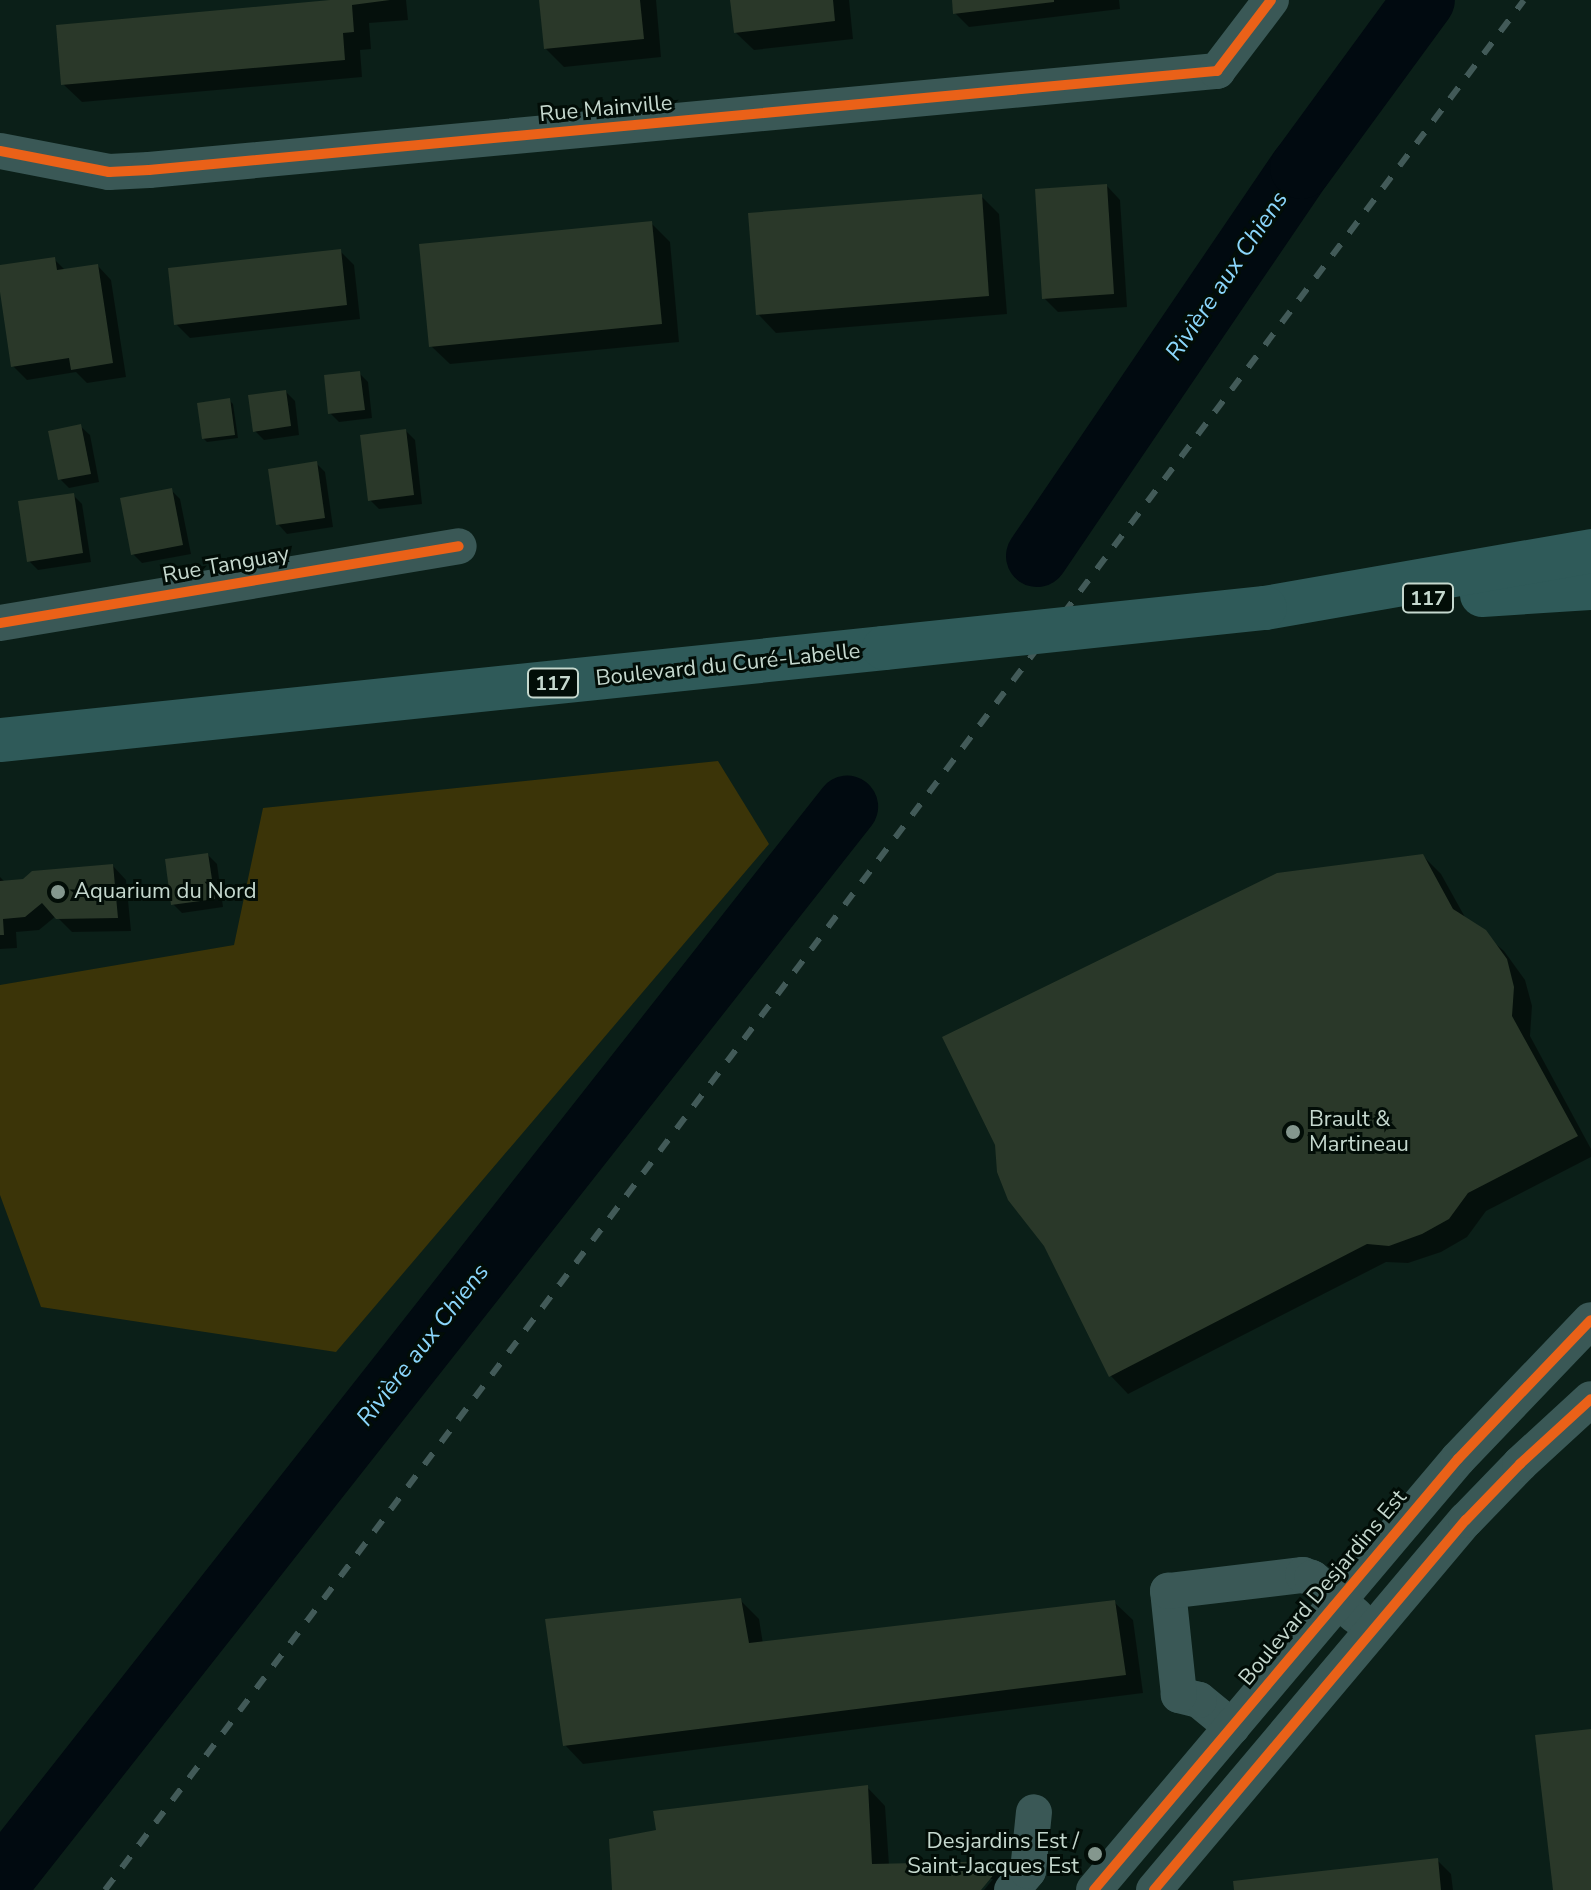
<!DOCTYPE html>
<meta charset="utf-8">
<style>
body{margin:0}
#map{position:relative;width:1591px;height:1890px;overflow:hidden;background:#0b1f18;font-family:"Nunito Sans",sans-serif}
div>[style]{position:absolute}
.green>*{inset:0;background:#3b3408}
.shadow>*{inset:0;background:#0007}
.river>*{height:62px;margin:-31px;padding:0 31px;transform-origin:31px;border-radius:31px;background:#010a10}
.building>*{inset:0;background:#2a3829}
.minor>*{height:36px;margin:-18px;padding:0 18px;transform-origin:18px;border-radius:18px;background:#3a5856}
.major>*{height:44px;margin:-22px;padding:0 22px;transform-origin:22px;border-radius:22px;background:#2f5a59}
.rail>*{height:6px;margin-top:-3px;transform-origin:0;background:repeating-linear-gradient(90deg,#425a58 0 14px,transparent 0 28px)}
.major-bridge>*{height:44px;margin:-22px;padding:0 22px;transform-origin:22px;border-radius:22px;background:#2f5a59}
.cycleway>*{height:10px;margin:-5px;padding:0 5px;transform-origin:5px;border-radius:5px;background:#ea6118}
.dots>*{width:22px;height:22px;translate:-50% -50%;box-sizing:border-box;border:4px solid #020d07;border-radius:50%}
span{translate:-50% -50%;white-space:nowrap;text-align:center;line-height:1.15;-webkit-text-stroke:6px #020d07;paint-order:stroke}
.shield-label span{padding:2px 6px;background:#020d07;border:2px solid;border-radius:6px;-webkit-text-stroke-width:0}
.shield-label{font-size:20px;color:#c5d8ce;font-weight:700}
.street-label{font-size:22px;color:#c5d8ce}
.poi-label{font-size:22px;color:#c5d8ce}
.left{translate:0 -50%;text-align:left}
.right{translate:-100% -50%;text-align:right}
.water-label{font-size:24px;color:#8bd6fb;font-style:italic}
</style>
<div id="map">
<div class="green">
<div style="clip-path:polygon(718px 761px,769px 844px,336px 1352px,41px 1307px,0 1195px,0 985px,234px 945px,263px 808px)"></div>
</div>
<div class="shadow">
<div style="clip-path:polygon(332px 0,406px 0,408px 20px,369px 23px,371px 49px,360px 50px,362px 77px,82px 102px,63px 84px)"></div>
<div style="clip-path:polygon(541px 0,656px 0,661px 57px,564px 67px,545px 48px)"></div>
<div style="clip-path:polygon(732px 0,849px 0,853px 39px,754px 50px,735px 32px)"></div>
<div style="clip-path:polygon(954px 0,1119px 0,1120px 9px,969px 27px,955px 13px)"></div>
<div style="clip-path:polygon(1107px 186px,1120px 200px,1127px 307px,1058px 312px,1044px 298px)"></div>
<div style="clip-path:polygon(981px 196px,999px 214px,1007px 314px,776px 333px,758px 314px)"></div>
<div style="clip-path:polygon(651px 223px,670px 242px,679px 342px,450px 364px,431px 346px)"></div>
<div style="clip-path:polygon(340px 251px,354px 265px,360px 319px,190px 338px,176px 324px)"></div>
<div style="clip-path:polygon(54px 259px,66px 271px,98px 266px,111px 280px,126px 377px,87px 383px,76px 372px,27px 380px,13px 366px,0 267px)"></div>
<div style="clip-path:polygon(359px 373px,368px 382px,372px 418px,339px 422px,330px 413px)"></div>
<div style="clip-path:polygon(286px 392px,295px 401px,299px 435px,264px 440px,255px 431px)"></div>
<div style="clip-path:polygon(229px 400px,233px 404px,238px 438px,207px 442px,203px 438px)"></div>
<div style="clip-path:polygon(80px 426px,90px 435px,99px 482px,69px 488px,60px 479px)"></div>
<div style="clip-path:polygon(406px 431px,415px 440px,422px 504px,379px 509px,370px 500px)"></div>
<div style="clip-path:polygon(316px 463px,325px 472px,333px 527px,287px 534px,278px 524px)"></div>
<div style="clip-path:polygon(171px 490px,180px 499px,191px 554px,142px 563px,133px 554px)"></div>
<div style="clip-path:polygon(73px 495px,82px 504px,91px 562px,38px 570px,29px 561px)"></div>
<div style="clip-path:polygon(208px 855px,217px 864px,223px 907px,182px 913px,173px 904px)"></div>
<div style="clip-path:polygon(1423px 856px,1441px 874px,1466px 919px,1504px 951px,1525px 980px,1532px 1006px,1530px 1036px,1591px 1149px,1591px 1157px,1486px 1211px,1467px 1237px,1441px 1252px,1408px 1263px,1386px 1262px,1128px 1394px,1110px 1375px)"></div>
<div style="clip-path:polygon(113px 866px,126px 880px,131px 931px,72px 932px,56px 916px,39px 930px,16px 932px,17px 948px,0 949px,0 877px,5px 882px,23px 881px)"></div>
<div style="clip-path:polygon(740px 1600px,759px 1619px,763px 1644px,1114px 1602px,1133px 1620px,1143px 1693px,583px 1764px,565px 1745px)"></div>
<div style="clip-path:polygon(867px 1787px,885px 1806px,889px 1865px,1004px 1863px,1022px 1880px,1014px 1890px,984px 1890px,993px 1879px,987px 1879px,978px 1890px,614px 1890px)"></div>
<div style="clip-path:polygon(1437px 1860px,1451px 1874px,1453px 1890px,1236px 1890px)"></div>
</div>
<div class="river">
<div style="left:1037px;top:556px;width:469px;rotate:-55.8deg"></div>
<div style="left:1301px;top:168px;width:208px;rotate:-53.8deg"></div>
<div style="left:0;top:1882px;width:1369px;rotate:-51.77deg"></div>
</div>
<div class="building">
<div style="clip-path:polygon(330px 0,390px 0,352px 5px,354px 32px,343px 33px,345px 60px,61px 85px,56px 25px)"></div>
<div style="clip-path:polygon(539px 0,640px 0,644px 39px,544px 49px)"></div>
<div style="clip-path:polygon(730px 0,833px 0,835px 21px,734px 33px)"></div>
<div style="clip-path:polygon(952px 0,1054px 0,1054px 2px,953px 14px)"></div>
<div style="clip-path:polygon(1107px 184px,1114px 294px,1042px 299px,1035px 189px)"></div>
<div style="clip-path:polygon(982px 194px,989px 296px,756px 315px,748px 213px)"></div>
<div style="clip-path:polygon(652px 221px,662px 324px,429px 347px,419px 244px)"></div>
<div style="clip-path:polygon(341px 249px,347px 305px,174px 325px,168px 268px)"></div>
<div style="clip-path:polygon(55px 257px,57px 270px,98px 264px,113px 363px,71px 370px,69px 358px,11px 367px,0 292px,0 265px)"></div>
<div style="clip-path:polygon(360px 371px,365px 410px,328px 414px,324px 375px)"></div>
<div style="clip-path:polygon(286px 390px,291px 426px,253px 432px,248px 395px)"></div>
<div style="clip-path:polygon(230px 398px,235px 435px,202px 439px,197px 403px)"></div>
<div style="clip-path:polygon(81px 424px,91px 474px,58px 480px,48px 431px)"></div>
<div style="clip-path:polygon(406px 429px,414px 495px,368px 501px,360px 435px)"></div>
<div style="clip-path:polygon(317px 461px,325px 518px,276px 525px,268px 469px)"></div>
<div style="clip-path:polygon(172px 488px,183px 545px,131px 555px,120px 498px)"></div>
<div style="clip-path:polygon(74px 493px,83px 553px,27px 562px,18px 501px)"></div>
<div style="clip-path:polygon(208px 853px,215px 899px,171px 905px,165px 859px)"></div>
<div style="clip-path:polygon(1423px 854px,1453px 909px,1486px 930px,1507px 959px,1514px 987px,1512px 1016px,1578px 1136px,1468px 1193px,1449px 1219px,1422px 1234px,1389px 1246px,1367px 1244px,1109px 1377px,1044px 1246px,1008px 1200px,997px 1172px,995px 1145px,942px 1037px,1277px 873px)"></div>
<div style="clip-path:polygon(113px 864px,118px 918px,56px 919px,42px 903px,25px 917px,3px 919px,4px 935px,0 935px,0 881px,23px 879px,32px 871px)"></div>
<div style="clip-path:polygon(741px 1598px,749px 1643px,1115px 1600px,1126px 1675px,563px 1746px,545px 1619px)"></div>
<div style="clip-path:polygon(1591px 1729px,1591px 1890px,1553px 1890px,1535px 1735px)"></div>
<div style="clip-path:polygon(868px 1785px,872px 1864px,1005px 1861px,981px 1890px,612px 1890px,609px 1839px,656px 1830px,653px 1811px)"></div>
<div style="clip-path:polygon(1438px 1858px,1441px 1890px,1234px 1890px,1233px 1881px)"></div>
</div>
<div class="minor">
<div style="left:0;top:151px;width:111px;rotate:10.9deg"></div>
<div style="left:109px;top:172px;width:40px;rotate:-2.9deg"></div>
<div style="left:149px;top:170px;width:1073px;rotate:-5.3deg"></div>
<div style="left:1217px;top:71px;width:89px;rotate:-52.7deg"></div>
<div style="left:0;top:623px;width:465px;rotate:-9.5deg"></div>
<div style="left:1232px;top:1727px;width:43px;rotate:-140.7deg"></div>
<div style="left:1199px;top:1700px;width:21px;rotate:-166deg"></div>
<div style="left:1179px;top:1695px;width:105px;rotate:-96deg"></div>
<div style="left:1168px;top:1591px;width:136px;rotate:-6.8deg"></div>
<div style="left:1303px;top:1575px;width:9px;rotate:18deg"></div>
<div style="left:1312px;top:1578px;width:58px;rotate:40.8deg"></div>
<div style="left:1012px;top:1890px;width:25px;rotate:-50deg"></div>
<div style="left:1028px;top:1871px;width:59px;rotate:-84.2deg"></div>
<div style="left:1094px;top:1890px;width:564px;rotate:-49.82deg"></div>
<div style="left:1458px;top:1459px;width:192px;rotate:-46.3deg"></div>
<div style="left:1154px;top:1890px;width:484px;rotate:-49.9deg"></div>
<div style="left:1466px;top:1520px;width:78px;rotate:-46deg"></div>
<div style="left:1520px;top:1464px;width:96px;rotate:-42.5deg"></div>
</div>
<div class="major">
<div style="left:1482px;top:595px;width:109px;rotate:-3.7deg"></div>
<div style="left:1265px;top:608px;width:331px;rotate:-9.9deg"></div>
<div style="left:0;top:740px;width:889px;rotate:-5.94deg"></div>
</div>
<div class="rail">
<div style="left:105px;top:1890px;width:2363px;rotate:-53.1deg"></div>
</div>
<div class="major-bridge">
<div style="left:884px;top:648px;width:383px;rotate:-6deg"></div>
</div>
<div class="cycleway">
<div style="left:0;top:151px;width:111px;rotate:10.9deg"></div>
<div style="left:109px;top:172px;width:40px;rotate:-2.9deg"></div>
<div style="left:149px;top:170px;width:1073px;rotate:-5.3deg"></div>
<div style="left:1217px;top:71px;width:89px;rotate:-52.7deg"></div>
<div style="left:0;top:623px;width:465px;rotate:-9.5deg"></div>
<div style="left:1094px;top:1890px;width:564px;rotate:-49.82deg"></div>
<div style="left:1458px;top:1459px;width:192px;rotate:-46.3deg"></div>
<div style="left:1154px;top:1890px;width:484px;rotate:-49.9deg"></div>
<div style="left:1466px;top:1520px;width:78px;rotate:-46deg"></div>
<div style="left:1520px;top:1464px;width:96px;rotate:-42.5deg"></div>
</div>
<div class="dots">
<div style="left:58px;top:892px;background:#84978e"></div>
<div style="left:1293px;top:1132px;background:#84978e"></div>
<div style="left:1095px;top:1854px;background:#84978e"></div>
</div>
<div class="shield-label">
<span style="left:1428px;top:598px">117</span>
<span style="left:553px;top:683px">117</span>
</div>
<div class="street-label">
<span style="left:606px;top:109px;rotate:-5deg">Rue Mainville</span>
<span style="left:226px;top:565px;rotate:-10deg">Rue Tanguay</span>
<span style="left:728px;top:665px;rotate:-6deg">Boulevard du Curé-Labelle</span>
<span style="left:1323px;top:1588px;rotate:-50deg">Boulevard Desjardins Est</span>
</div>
<div class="poi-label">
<span class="left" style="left:74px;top:892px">Aquarium du Nord</span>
<span class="left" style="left:1309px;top:1132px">Brault &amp;<br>Martineau</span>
<span class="right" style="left:1079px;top:1854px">Desjardins Est /<br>Saint-Jacques Est</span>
</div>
<div class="water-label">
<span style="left:1227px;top:276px;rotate:-56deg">Rivière aux Chiens</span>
<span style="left:423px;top:1345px;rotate:-52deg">Rivière aux Chiens</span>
</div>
</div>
